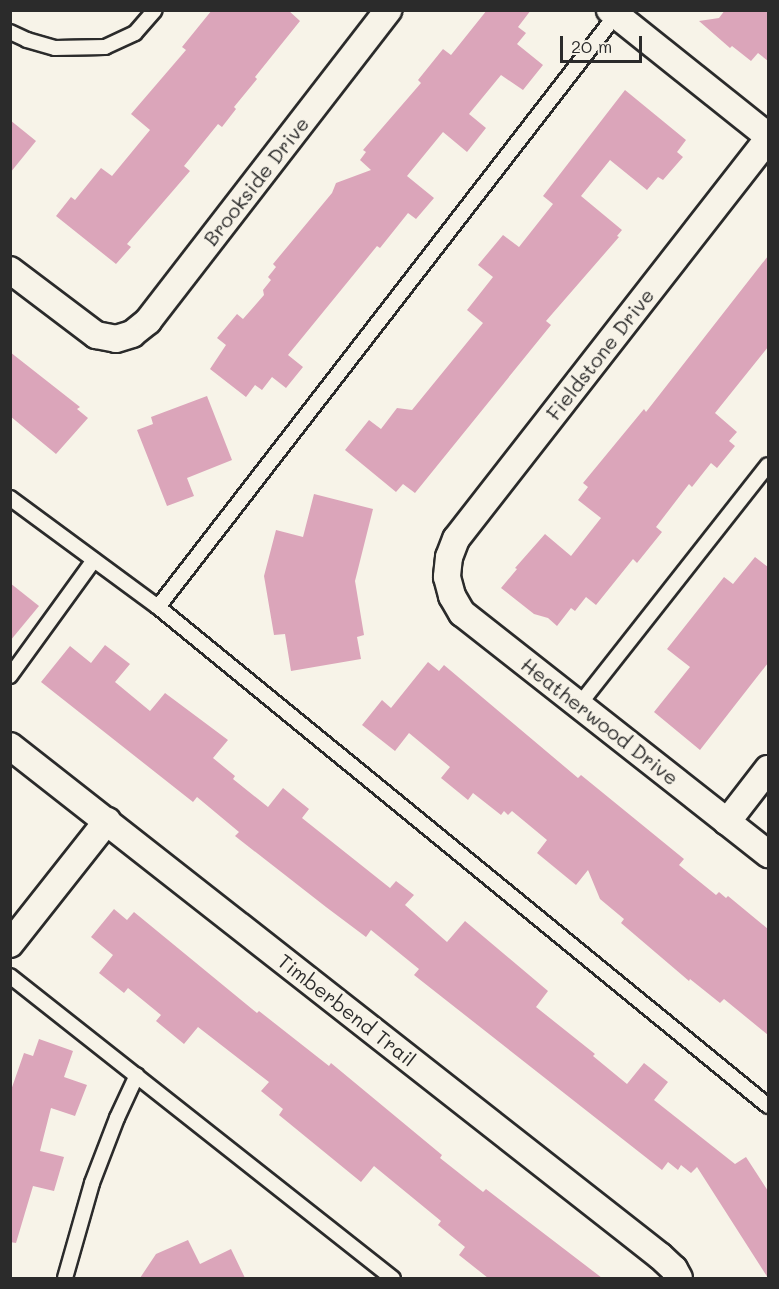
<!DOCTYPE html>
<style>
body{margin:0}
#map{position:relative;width:779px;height:1289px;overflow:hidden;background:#f7f3e8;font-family:Mali,sans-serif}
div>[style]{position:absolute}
.building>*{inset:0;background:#dba5ba}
.roads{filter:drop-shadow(2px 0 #2b2b2b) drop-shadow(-2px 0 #2b2b2b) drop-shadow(0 2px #2b2b2b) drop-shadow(0 -2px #2b2b2b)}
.lane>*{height:14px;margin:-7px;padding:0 7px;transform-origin:7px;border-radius:7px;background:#f7f3e8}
.street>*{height:26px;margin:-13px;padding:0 13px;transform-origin:13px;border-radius:13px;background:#f7f3e8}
span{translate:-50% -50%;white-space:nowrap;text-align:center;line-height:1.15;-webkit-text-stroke:6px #f7f3e8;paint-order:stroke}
.street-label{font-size:20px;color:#2b2b2b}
.frame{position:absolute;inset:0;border:12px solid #2b2b2b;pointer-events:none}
.scale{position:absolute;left:560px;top:36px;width:82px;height:27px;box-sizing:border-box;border:3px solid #2b2b2b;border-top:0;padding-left:8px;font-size:18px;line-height:21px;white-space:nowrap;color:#2b2b2b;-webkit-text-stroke:4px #f7f3e8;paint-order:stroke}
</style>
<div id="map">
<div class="building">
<div style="clip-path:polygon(212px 10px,288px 10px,300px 21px,255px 77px,257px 79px,234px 107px,236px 109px,222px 127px,218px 124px,184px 166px,190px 171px,127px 244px,131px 247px,116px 264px,56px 216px,71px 197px,75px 200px,101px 168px,112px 176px,150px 130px,131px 114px,186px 50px,182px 47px)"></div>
<div style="clip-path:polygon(487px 10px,531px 10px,518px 27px,526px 33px,517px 44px,543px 65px,523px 90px,501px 75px,469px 114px,486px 128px,467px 152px,443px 132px,407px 176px,434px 198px,416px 219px,408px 213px,380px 248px,377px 246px,288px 355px,303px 367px,286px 388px,272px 377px,262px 390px,255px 385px,246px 397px,210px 369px,226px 345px,217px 338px,237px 314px,243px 319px,264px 295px,263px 290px,271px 280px,268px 277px,276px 267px,273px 264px,332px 193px,336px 183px,371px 170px,360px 160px,366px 152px,363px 150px,421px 83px,418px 80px,443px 49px,451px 55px)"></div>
<div style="clip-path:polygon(725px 10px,768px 10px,768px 61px,758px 53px,751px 61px,732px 46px,730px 48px,699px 21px,719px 18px)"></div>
<div style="clip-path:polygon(625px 90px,686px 140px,677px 152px,683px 157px,663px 180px,658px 177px,647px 190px,610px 160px,581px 196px,622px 230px,617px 236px,619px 237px,546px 321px,551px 325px,415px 493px,403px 484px,396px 492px,345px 450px,369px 420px,381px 429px,397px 408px,412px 410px,483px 323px,467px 310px,493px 277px,478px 265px,503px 235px,519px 247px,553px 204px,543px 196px)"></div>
<div style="clip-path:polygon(10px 120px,36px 141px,10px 173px)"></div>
<div style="clip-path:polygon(768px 256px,768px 347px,715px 413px,737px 432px,729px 441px,735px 446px,717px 468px,711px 463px,692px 487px,689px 484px,656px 527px,662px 532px,637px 563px,633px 559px,596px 605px,586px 597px,575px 611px,571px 608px,557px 626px,548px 618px,534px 614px,501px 588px,517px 569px,515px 568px,545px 534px,571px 556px,601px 518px,578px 500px,588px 487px,583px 483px,644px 409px,646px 412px)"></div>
<div style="clip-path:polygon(10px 352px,80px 407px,77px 409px,88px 418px,56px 454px,10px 416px)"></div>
<div style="clip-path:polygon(207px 396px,232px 460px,187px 478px,194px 496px,167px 506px,137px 430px,153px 424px,151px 417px)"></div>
<div style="clip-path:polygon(314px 494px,373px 509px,355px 581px,364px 635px,357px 637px,361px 659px,291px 671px,285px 634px,274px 635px,264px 576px,276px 530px,303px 537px)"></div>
<div style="clip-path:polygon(755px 557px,768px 567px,768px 663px,700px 750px,654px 712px,690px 667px,667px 649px,724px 577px,733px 584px)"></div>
<div style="clip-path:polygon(10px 583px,39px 606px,10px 641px)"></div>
<div style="clip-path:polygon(105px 645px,130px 664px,115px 682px,150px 711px,165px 693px,228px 740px,213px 758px,235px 776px,233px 779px,268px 807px,283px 788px,309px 809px,302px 818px,390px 888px,396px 881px,414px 895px,405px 905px,447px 942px,465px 921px,548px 991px,536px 1007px,595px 1054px,593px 1056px,627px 1084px,644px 1063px,668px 1082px,654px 1100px,735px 1164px,746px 1157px,768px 1191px,768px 1278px,697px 1167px,691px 1173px,681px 1165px,678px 1170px,668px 1162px,662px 1170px,414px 975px,419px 969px,371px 930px,366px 937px,326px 907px,235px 836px,239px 832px,197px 797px,193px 802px,41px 682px,70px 646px,91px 663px)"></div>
<div style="clip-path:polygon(428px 662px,439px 671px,444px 665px,578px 778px,581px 775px,684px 859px,679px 865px,716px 895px,719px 892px,726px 898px,728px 896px,768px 929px,768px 1035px,724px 999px,720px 1003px,690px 979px,689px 981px,621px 923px,624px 919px,600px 899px,588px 870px,576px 885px,537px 853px,547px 840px,512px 811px,508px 815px,504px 811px,501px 815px,473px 793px,468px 800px,441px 778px,450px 767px,409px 733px,395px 751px,362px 725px,382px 700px,391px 708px)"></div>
<div style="clip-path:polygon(114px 909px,127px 920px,134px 912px,257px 1013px,259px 1011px,329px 1066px,331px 1063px,442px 1155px,440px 1158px,483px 1192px,486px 1189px,602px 1278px,488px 1278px,459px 1255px,465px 1247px,438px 1225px,441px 1221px,374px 1166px,361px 1182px,279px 1115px,283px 1109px,261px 1091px,269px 1082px,198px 1027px,184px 1044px,156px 1021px,161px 1015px,128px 988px,124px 993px,99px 973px,113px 955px,91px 937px)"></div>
<div style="clip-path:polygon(39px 1039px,73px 1051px,64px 1077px,87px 1085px,75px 1116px,51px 1108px,40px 1151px,64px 1157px,54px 1191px,33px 1186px,16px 1243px,10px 1242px,10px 1093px,24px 1053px,33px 1056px)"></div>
<div style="clip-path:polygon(188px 1240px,200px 1264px,231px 1249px,245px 1278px,140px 1278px,156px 1254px)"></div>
</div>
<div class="roads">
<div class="lane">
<div style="left:10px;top:32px;width:19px;rotate:25deg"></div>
<div style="left:27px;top:40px;width:29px;rotate:16deg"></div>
<div style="left:55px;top:48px;width:50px;rotate:-1.1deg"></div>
<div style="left:105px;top:47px;width:33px;rotate:-25deg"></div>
<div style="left:135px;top:33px;width:30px;rotate:-49deg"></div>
<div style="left:10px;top:498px;width:184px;rotate:36.4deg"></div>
<div style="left:158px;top:607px;width:788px;rotate:39.28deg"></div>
<div style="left:158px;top:607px;width:753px;rotate:-52.28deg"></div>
<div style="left:10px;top:676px;width:143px;rotate:-54.1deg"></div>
<div style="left:579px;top:705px;width:305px;rotate:-51.8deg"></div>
<div style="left:10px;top:976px;width:488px;rotate:38.3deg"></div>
<div style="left:65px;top:1278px;width:99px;rotate:-74.1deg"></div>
<div style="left:92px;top:1183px;width:70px;rotate:-69deg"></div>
<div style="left:117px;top:1118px;width:47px;rotate:-65.1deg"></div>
</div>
<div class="street">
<div style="left:610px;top:10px;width:202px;rotate:38.6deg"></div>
<div style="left:768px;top:139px;width:507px;rotate:127.95deg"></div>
<div style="left:456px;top:539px;width:19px;rotate:111deg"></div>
<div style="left:449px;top:557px;width:20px;rotate:96deg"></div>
<div style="left:447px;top:577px;width:20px;rotate:75deg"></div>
<div style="left:452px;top:596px;width:20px;rotate:60deg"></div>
<div style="left:462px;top:613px;width:390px;rotate:38.2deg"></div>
<div style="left:10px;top:270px;width:108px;rotate:37.1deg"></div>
<div style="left:96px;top:335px;width:20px;rotate:11deg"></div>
<div style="left:116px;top:339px;width:17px;rotate:-17deg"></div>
<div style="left:132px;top:334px;width:21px;rotate:-39deg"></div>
<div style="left:148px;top:321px;width:393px;rotate:-52.3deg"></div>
<div style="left:10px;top:746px;width:826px;rotate:38.12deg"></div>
<div style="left:660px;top:1256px;width:19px;rotate:43deg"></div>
<div style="left:674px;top:1269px;width:10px;rotate:61deg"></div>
<div style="left:727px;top:822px;width:67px;rotate:-52.3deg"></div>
<div style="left:10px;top:944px;width:157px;rotate:-51.7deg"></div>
</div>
</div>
<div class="street-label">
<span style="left:256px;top:181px;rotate:-52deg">Brookside Drive</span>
<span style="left:600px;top:354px;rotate:-52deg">Fieldstone Drive</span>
<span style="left:600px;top:721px;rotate:38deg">Heatherwood Drive</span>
<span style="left:347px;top:1010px;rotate:38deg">Timberbend Trail</span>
</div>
<div class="frame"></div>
<div class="scale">20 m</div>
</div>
